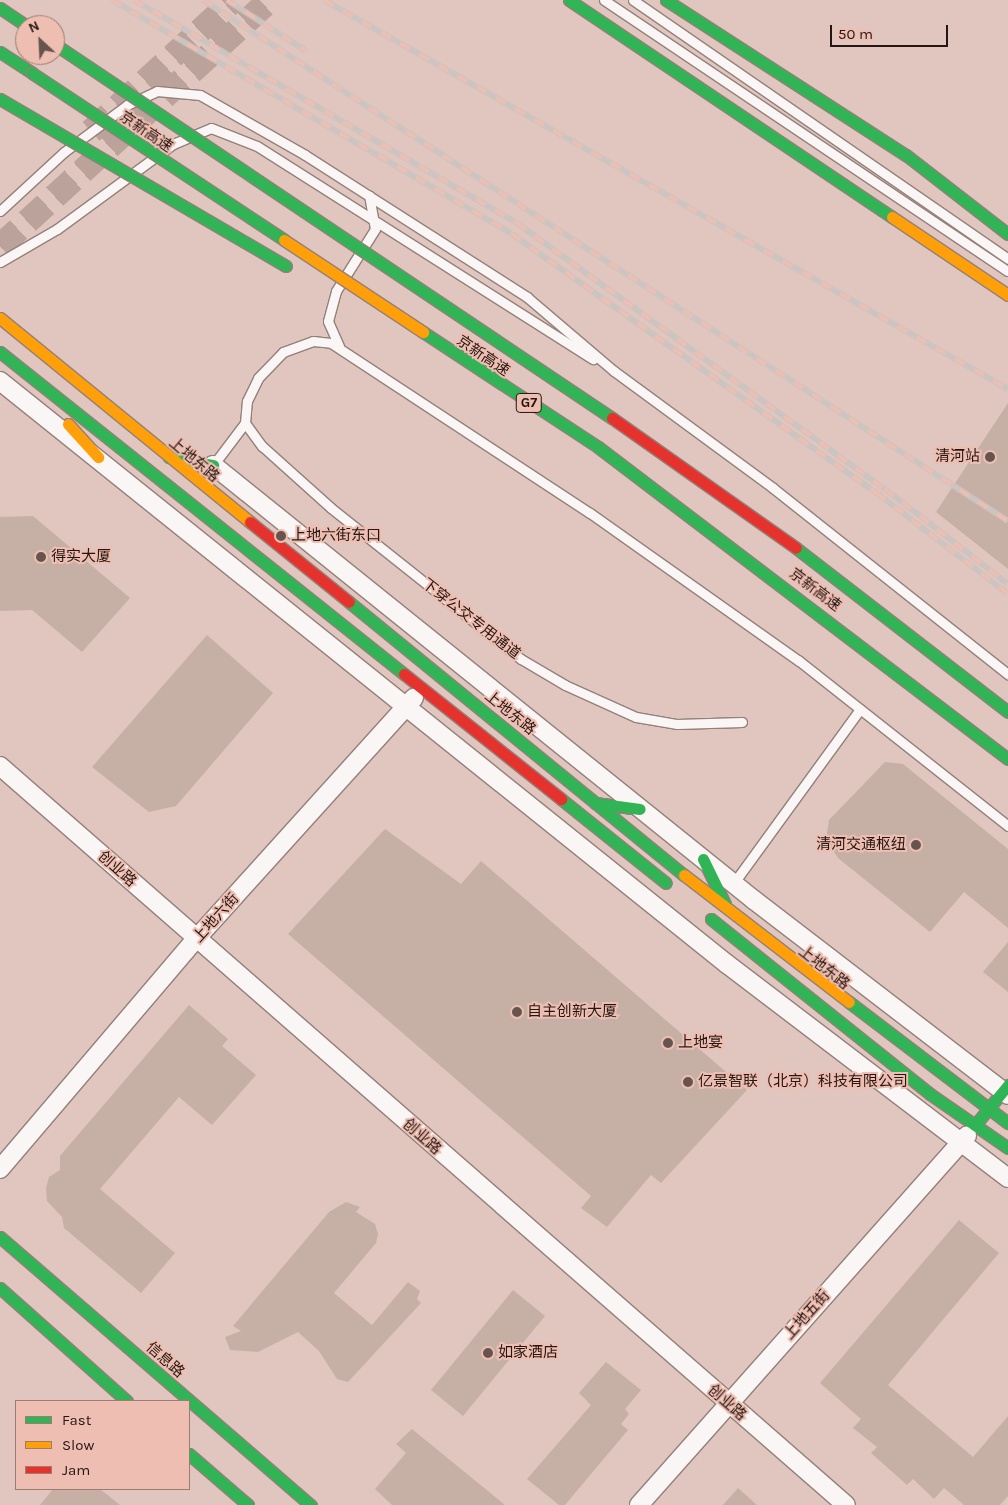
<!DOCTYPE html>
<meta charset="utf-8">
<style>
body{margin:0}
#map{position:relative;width:1008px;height:1505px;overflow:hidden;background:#e0c6be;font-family:Karla,"Noto Sans SC",sans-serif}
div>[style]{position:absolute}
.building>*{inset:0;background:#c6b0a5}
.secondary-tunnel>*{height:25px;margin-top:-12.5px;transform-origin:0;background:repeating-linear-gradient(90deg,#bba39b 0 25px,transparent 0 37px)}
.roads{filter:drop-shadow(1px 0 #93807a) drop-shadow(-1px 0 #93807a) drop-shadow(0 1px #93807a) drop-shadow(0 -1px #93807a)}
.lane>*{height:9px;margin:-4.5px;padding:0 4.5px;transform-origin:4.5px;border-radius:4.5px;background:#faf6f5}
.street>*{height:18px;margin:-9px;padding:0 9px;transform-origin:9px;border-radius:9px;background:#faf6f5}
.fast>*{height:11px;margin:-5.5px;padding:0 5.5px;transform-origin:5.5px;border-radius:5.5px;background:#30b455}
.slow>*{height:11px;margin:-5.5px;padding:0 5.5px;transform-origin:5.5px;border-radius:5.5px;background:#ff9f0a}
.jam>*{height:11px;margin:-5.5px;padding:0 5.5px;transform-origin:5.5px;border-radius:5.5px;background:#e5322d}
.rail>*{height:5.5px;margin-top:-2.75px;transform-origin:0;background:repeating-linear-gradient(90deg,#edbeb1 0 11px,#ccc4c1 0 22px);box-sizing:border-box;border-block:1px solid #ccc4c1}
.bridges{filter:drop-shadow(1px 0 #93807a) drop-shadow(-1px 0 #93807a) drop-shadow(0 1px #93807a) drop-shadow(0 -1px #93807a)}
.fast-bridge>*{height:11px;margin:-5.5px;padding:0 5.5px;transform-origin:5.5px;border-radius:5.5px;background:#30b455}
.slow-bridge>*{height:11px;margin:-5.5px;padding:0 5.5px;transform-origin:5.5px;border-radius:5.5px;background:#ff9f0a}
.jam-bridge>*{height:11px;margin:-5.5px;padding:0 5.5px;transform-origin:5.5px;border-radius:5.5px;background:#e5322d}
.dots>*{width:14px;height:14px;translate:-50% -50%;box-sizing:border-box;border:2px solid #edbeb1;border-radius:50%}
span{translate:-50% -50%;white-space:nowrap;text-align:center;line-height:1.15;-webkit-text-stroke:4px #edbeb1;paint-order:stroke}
.shield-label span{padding:1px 4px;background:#edbeb1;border:1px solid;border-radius:4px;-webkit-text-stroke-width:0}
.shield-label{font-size:14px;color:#261611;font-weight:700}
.street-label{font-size:15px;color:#261611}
.poi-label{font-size:15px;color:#261611}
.right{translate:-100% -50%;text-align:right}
.left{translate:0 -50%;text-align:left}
.legend{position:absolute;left:15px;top:1400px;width:175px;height:90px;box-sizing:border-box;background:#edbeb1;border:1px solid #9d7b71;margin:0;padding:6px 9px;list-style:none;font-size:15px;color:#261611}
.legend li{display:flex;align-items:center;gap:10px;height:25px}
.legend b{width:25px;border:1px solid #9d7b71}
.north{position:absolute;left:15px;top:15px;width:50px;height:50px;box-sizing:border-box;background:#edbeb1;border:1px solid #9d7b71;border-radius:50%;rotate:335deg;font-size:14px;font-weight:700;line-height:20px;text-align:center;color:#261611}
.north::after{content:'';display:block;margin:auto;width:18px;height:22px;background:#67544e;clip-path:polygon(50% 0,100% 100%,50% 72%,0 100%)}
.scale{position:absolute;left:830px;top:25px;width:118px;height:22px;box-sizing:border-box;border:2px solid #261611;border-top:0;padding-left:6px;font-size:15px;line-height:18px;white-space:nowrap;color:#261611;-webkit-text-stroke:4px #edbeb1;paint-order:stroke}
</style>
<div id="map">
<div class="building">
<div style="clip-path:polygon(1008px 403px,1008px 569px,936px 512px)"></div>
<div style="clip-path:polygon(33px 516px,130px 598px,82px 652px,32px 610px,0 611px,0 517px)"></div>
<div style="clip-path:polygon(207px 635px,273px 693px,176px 806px,149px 812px,92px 767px)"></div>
<div style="clip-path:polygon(885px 762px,903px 764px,1008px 849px,1008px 928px,964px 892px,930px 932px,838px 858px,826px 840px,829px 820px)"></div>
<div style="clip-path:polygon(385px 829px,461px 884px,481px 861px,747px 1090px,661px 1183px,651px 1175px,607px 1227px,581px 1208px,591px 1196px,288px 934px)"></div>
<div style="clip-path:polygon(1008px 942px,1008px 992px,983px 972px)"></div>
<div style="clip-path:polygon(189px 1005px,228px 1039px,222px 1046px,256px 1075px,212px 1125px,179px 1097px,100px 1189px,175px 1253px,141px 1293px,64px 1228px,62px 1217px,47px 1201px,46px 1188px,49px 1177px,60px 1170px,60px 1156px)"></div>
<div style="clip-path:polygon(346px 1202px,360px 1207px,356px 1212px,375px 1224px,378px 1234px,376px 1243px,334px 1293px,372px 1325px,408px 1282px,420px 1291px,417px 1299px,421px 1303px,348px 1382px,337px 1379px,319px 1351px,298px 1332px,258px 1352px,230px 1350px,225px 1337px,241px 1331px,233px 1326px,329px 1212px)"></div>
<div style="clip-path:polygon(959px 1220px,999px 1253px,888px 1385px,973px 1457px,1008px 1416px,1008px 1496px,1000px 1505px,964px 1505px,944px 1488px,934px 1499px,913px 1479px,907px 1485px,871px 1453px,877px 1447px,853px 1428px,861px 1419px,820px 1383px)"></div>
<div style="clip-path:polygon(513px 1290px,545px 1316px,463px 1416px,431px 1390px)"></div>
<div style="clip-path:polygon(606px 1362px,641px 1390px,625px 1409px,629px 1414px,621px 1424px,628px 1430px,565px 1505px,559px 1505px,527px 1479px,591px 1405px,579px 1393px)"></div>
<div style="clip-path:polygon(412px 1429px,505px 1505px,392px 1505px,375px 1489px,406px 1453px,396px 1444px)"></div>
<div style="clip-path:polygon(738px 1488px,757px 1505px,723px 1505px)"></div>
<div style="clip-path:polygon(53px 1489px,100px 1489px,120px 1505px,40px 1505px)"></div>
</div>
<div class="secondary-tunnel">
<div style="left:91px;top:131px;width:193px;rotate:-42.7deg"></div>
<div style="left:0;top:246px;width:365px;rotate:-42.4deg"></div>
</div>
<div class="roads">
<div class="lane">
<div style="left:604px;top:0;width:486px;rotate:33.9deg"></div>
<div style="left:633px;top:0;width:456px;rotate:34.6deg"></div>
<div style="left:0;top:211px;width:87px;rotate:-42.7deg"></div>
<div style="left:64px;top:152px;width:79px;rotate:-36.7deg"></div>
<div style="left:127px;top:105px;width:33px;rotate:-25deg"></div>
<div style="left:157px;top:91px;width:43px;rotate:5.3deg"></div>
<div style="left:200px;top:95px;width:121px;rotate:29.7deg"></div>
<div style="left:305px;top:155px;width:264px;rotate:32.6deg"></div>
<div style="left:527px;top:297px;width:114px;rotate:40.4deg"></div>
<div style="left:614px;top:371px;width:197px;rotate:36.3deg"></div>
<div style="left:773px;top:488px;width:300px;rotate:38.4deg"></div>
<div style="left:0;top:262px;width:66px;rotate:-30.1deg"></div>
<div style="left:57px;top:229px;width:144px;rotate:-36.2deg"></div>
<div style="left:173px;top:144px;width:41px;rotate:-22.8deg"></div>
<div style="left:211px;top:128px;width:49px;rotate:21.4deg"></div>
<div style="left:257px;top:146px;width:398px;rotate:32.4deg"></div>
<div style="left:339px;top:346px;width:27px;rotate:-114deg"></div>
<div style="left:328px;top:321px;width:31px;rotate:-75deg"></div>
<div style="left:336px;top:291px;width:73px;rotate:-57.8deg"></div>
<div style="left:375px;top:229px;width:34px;rotate:-100deg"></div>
<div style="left:245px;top:423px;width:29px;rotate:54deg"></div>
<div style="left:262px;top:446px;width:93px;rotate:41.9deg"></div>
<div style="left:331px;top:508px;width:243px;rotate:38.5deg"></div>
<div style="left:521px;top:659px;width:51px;rotate:30.6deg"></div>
<div style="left:565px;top:685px;width:78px;rotate:24.3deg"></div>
<div style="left:636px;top:717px;width:42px;rotate:9.7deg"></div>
<div style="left:677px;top:724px;width:65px;rotate:-1.8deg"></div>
<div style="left:214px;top:464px;width:51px;rotate:-52.9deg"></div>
<div style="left:245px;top:423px;width:22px;rotate:-85deg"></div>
<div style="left:247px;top:401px;width:25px;rotate:-64deg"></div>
<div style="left:258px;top:378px;width:36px;rotate:-46deg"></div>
<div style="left:283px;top:352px;width:32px;rotate:-20deg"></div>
<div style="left:313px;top:341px;width:18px;rotate:6deg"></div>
<div style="left:331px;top:343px;width:310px;rotate:33.3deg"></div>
<div style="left:590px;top:513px;width:255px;rotate:35.3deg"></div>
<div style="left:798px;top:660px;width:268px;rotate:38.3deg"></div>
<div style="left:733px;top:884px;width:216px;rotate:-54deg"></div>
</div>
<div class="street">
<div style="left:0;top:381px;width:932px;rotate:38.73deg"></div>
<div style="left:727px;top:964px;width:353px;rotate:37.3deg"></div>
<div style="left:213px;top:465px;width:694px;rotate:38.8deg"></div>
<div style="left:754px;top:900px;width:320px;rotate:37.5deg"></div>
<div style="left:0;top:766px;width:1123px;rotate:41.14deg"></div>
<div style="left:0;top:1169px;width:302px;rotate:-49.6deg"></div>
<div style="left:196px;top:939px;width:325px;rotate:-47.9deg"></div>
<div style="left:639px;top:1505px;width:494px;rotate:-48.4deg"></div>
</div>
<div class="fast">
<div style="left:569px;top:0;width:389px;rotate:33.9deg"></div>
<div style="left:666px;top:0;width:286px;rotate:32.9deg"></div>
<div style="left:906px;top:155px;width:129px;rotate:37.8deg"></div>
<div style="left:0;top:8px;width:30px;rotate:34deg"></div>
<div style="left:0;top:52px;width:38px;rotate:33deg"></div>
<div style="left:0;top:352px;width:517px;rotate:38.56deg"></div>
<div style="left:169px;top:457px;width:45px;rotate:10.3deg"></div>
<div style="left:349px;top:602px;width:432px;rotate:39.2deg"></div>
<div style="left:561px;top:799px;width:134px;rotate:38.7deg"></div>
<div style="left:595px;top:803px;width:45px;rotate:7.6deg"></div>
<div style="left:703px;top:859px;width:50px;rotate:63.9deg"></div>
<div style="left:711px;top:919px;width:280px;rotate:38.6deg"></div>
<div style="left:930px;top:1094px;width:95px;rotate:34.7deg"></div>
<div style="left:849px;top:1002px;width:200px;rotate:37.3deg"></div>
<div style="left:975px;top:1125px;width:52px;rotate:-50.5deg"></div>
<div style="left:0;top:1237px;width:411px;rotate:40.8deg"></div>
<div style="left:0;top:1288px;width:170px;rotate:41.7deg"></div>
<div style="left:189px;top:1454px;width:78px;rotate:40.8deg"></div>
</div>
<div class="slow">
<div style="left:892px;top:217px;width:140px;rotate:33.9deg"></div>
<div style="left:0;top:318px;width:323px;rotate:39.2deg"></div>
<div style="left:68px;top:424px;width:45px;rotate:47.7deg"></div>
<div style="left:684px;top:875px;width:208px;rotate:37.6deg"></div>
</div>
<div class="jam">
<div style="left:250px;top:522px;width:127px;rotate:38.9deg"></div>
<div style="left:404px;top:674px;width:201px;rotate:38.5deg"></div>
</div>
</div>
<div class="rail">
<div style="left:112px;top:0;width:463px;rotate:30.3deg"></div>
<div style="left:512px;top:234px;width:448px;rotate:35.4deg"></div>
<div style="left:877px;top:493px;width:165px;rotate:37.6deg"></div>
<div style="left:134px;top:0;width:443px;rotate:30.2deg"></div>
<div style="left:517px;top:223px;width:454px;rotate:35.9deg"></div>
<div style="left:885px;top:489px;width:155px;rotate:37.7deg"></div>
<div style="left:203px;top:0;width:959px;rotate:32.91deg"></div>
<div style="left:227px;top:0;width:94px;rotate:32.8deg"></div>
<div style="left:324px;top:0;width:787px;rotate:29.63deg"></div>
</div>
<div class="bridges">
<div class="fast-bridge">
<div style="left:59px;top:47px;width:666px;rotate:33.86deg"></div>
<div style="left:32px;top:73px;width:302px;rotate:33.5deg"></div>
<div style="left:0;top:99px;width:331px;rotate:30.3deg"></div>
<div style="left:423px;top:332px;width:209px;rotate:33.3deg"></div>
<div style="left:598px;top:447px;width:515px;rotate:37.27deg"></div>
<div style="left:796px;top:548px;width:268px;rotate:37.7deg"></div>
</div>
<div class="slow-bridge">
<div style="left:284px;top:240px;width:167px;rotate:33.5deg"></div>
</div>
<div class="jam-bridge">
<div style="left:612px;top:418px;width:225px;rotate:35.2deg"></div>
</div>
</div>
<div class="dots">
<div style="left:990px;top:457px;background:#67544e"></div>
<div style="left:281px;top:536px;background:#67544e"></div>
<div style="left:41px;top:557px;background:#67544e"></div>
<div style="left:916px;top:845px;background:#67544e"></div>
<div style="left:517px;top:1012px;background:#67544e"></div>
<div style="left:668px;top:1043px;background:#67544e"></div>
<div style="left:688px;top:1082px;background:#67544e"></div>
<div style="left:488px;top:1353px;background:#67544e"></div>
</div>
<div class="shield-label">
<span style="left:529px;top:403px">G7</span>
</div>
<div class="street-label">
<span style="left:146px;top:132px;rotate:34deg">京新高速</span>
<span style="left:483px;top:356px;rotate:34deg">京新高速</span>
<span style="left:194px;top:460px;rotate:40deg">上地东路</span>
<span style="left:815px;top:590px;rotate:37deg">京新高速</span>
<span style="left:471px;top:619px;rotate:38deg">下穿公交专用通道</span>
<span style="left:510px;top:713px;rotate:39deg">上地东路</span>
<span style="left:117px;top:869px;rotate:42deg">创业路</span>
<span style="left:216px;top:918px;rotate:-48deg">上地六街</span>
<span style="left:824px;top:968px;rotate:38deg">上地东路</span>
<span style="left:422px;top:1137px;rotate:41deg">创业路</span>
<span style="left:807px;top:1315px;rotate:-48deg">上地五街</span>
<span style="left:165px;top:1360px;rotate:41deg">信息路</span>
<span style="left:727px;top:1403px;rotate:41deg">创业路</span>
</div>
<div class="poi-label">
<span class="right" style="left:980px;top:457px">清河站</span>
<span class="left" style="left:291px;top:536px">上地六街东口</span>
<span class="left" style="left:51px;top:557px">得实大厦</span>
<span class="right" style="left:906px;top:845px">清河交通枢纽</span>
<span class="left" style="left:527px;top:1012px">自主创新大厦</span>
<span class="left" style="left:678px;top:1043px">上地宴</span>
<span class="left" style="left:698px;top:1082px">亿景智联（北京）科技有限公司</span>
<span class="left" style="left:498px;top:1353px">如家酒店</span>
</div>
<ul class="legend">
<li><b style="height:6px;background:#30b455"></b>Fast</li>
<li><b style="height:6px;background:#ff9f0a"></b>Slow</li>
<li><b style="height:6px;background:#e5322d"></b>Jam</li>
</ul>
<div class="north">N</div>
<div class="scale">50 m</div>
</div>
